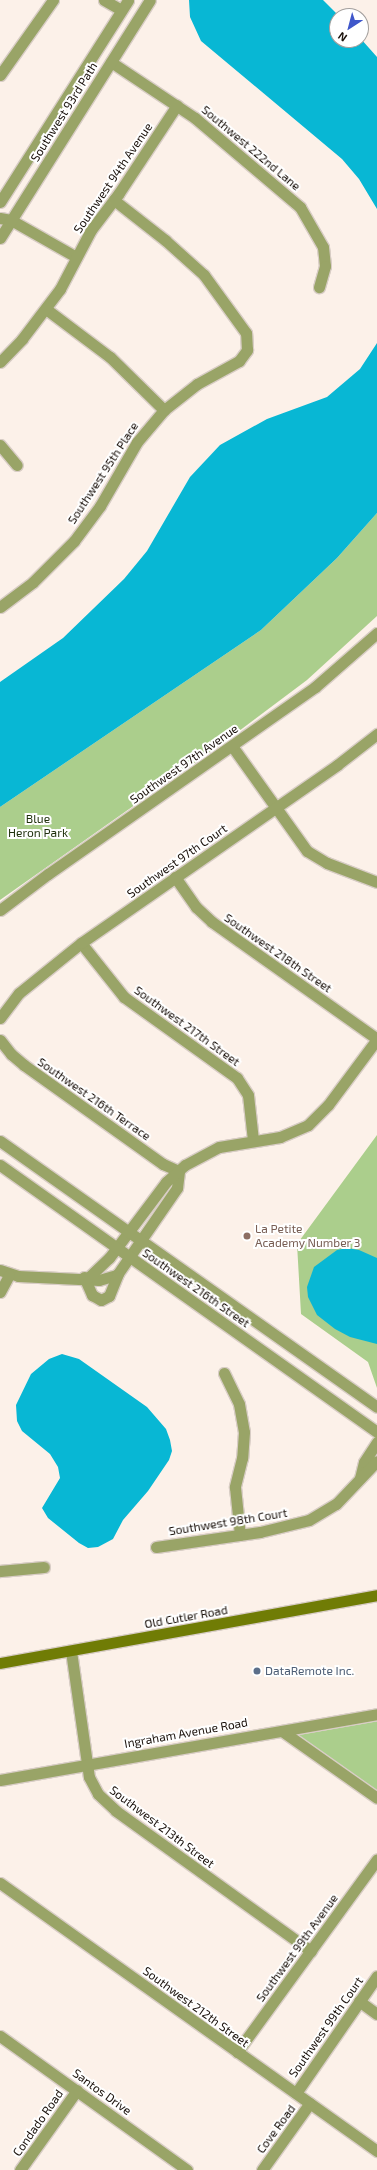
<!DOCTYPE html>
<style>
body{margin:0}
#map{position:relative;width:377px;height:2170px;overflow:hidden;background:#fcf1e9;font-family:"Exo 2",sans-serif}
div>[style]{position:absolute}
.green>*{inset:0;background:#abce8c}
.water>*{inset:0;background:#08b7d4}
.roads{filter:drop-shadow(1px 0 #d8cdc5) drop-shadow(-1px 0 #d8cdc5) drop-shadow(0 1px #d8cdc5) drop-shadow(0 -1px #d8cdc5)}
.minor>*{height:11px;margin:-5.5px;padding:0 5.5px;transform-origin:5.5px;border-radius:5.5px;background:#99a467}
.tertiary>*{height:11px;margin:-5.5px;padding:0 5.5px;transform-origin:5.5px;border-radius:5.5px;background:#99a467}
.secondary>*{height:11px;margin:-5.5px;padding:0 5.5px;transform-origin:5.5px;border-radius:5.5px;background:#707c05}
.dots>*{width:11px;height:11px;translate:-50% -50%;box-sizing:border-box;border:2px solid #fff;border-radius:50%}
span{translate:-50% -50%;white-space:nowrap;text-align:center;line-height:1.15;-webkit-text-stroke:4px #fff;paint-order:stroke}
.street-label{font-size:12px;color:#180f09}
.park-label{font-size:12px;color:#1f300c}
.education-label{font-size:12px;color:#785e54}
.left{translate:0 -50%;text-align:left}
.service-label{font-size:12px;color:#4e5e75}
.north{position:absolute;left:329px;top:8px;width:40px;height:40px;box-sizing:border-box;background:#fff;border:1px solid #a39f9d;border-radius:50%;rotate:216deg;font-size:11px;font-weight:700;line-height:16px;text-align:center;color:#180f09}
.north::after{content:'';display:block;margin:auto;width:14px;height:18px;background:#3f57ca;clip-path:polygon(50% 0,100% 100%,50% 72%,0 100%)}
</style>
<div id="map">
<div class="green">
<div style="clip-path:polygon(377px 513px,377px 616px,307px 680px,227px 740px,0 900px,0 807px,261px 630px,337px 558px)"></div>
<div style="clip-path:polygon(377px 1135px,377px 1388px,368px 1362px,301px 1314px,297px 1244px)"></div>
<div style="clip-path:polygon(377px 1719px,377px 1794px,294px 1737px,295px 1732px)"></div>
</div>
<div class="water">
<div style="clip-path:polygon(189px 0,323px 0,339px 16px,337px 16px,337px 40px,361px 39px,377px 57px,377px 209px,359px 179px,342px 159px,201px 41px,190px 17px)"></div>
<div style="clip-path:polygon(377px 343px,377px 513px,337px 558px,261px 630px,0 807px,0 682px,63px 638px,124px 579px,147px 551px,190px 477px,220px 445px,267px 419px,327px 397px,360px 369px)"></div>
<div style="clip-path:polygon(347px 1248px,359px 1250px,377px 1258px,377px 1344px,350px 1337px,335px 1329px,317px 1315px,308px 1297px,307px 1287px,314px 1267px,337px 1250px)"></div>
<div style="clip-path:polygon(62px 1354px,79px 1359px,147px 1407px,166px 1429px,170px 1440px,172px 1451px,169px 1460px,148px 1491px,123px 1520px,113px 1539px,98px 1547px,88px 1548px,79px 1543px,48px 1518px,42px 1508px,60px 1478px,58px 1467px,50px 1454px,22px 1431px,17px 1421px,16px 1405px,31px 1374px,49px 1359px)"></div>
</div>
<div class="roads">
<div class="minor">
<div style="left:104px;top:0;width:20px;rotate:30deg"></div>
<div style="left:111px;top:62px;width:101px;rotate:33.7deg"></div>
<div style="left:195px;top:118px;width:138px;rotate:40.3deg"></div>
<div style="left:300px;top:207px;width:46px;rotate:60.1deg"></div>
<div style="left:323px;top:247px;width:19px;rotate:84deg"></div>
<div style="left:325px;top:266px;width:22px;rotate:106deg"></div>
<div style="left:0;top:75px;width:92px;rotate:-54.8deg"></div>
<div style="left:0;top:218px;width:11px;rotate:10deg"></div>
<div style="left:11px;top:220px;width:75px;rotate:29.6deg"></div>
<div style="left:46px;top:309px;width:80px;rotate:36.9deg"></div>
<div style="left:110px;top:357px;width:76px;rotate:44.5deg"></div>
<div style="left:0;top:362px;width:32px;rotate:-46deg"></div>
<div style="left:22px;top:339px;width:63px;rotate:-52.8deg"></div>
<div style="left:60px;top:289px;width:67px;rotate:-62.3deg"></div>
<div style="left:91px;top:230px;width:46px;rotate:-52.9deg"></div>
<div style="left:119px;top:193px;width:105px;rotate:-56.6deg"></div>
<div style="left:0;top:445px;width:26px;rotate:50deg"></div>
<div style="left:0;top:607px;width:41px;rotate:-37.1deg"></div>
<div style="left:33px;top:582px;width:58px;rotate:-45deg"></div>
<div style="left:74px;top:541px;width:44px;rotate:-53.4deg"></div>
<div style="left:100px;top:506px;width:74px;rotate:-60deg"></div>
<div style="left:137px;top:442px;width:42px;rotate:-49.8deg"></div>
<div style="left:164px;top:410px;width:42px;rotate:-38.2deg"></div>
<div style="left:197px;top:384px;width:48px;rotate:-28.7deg"></div>
<div style="left:239px;top:361px;width:14px;rotate:-54deg"></div>
<div style="left:247px;top:350px;width:17px;rotate:-93deg"></div>
<div style="left:246px;top:333px;width:72px;rotate:-125.9deg"></div>
<div style="left:204px;top:275px;width:52px;rotate:-138.1deg"></div>
<div style="left:165px;top:240px;width:65px;rotate:-141.9deg"></div>
<div style="left:232px;top:746px;width:129px;rotate:54.5deg"></div>
<div style="left:307px;top:851px;width:23px;rotate:31deg"></div>
<div style="left:327px;top:863px;width:53px;rotate:20.8deg"></div>
<div style="left:175px;top:877px;width:37px;rotate:55deg"></div>
<div style="left:196px;top:907px;width:22px;rotate:43deg"></div>
<div style="left:212px;top:922px;width:202px;rotate:35.3deg"></div>
<div style="left:81px;top:943px;width:69px;rotate:51.5deg"></div>
<div style="left:124px;top:997px;width:139px;rotate:35.6deg"></div>
<div style="left:237px;top:1078px;width:20px;rotate:57deg"></div>
<div style="left:248px;top:1095px;width:45px;rotate:83.7deg"></div>
<div style="left:0;top:1018px;width:31px;rotate:-53deg"></div>
<div style="left:19px;top:993px;width:80px;rotate:-38.9deg"></div>
<div style="left:81px;top:943px;width:312px;rotate:-34.8deg"></div>
<div style="left:337px;top:765px;width:51px;rotate:-37.8deg"></div>
<div style="left:0;top:1040px;width:18px;rotate:52deg"></div>
<div style="left:11px;top:1054px;width:17px;rotate:40deg"></div>
<div style="left:24px;top:1065px;width:171px;rotate:35.5deg"></div>
<div style="left:163px;top:1164px;width:17px;rotate:24deg"></div>
<div style="left:0;top:1270px;width:19px;rotate:18deg"></div>
<div style="left:18px;top:1276px;width:81px;rotate:2.8deg"></div>
<div style="left:99px;top:1280px;width:19px;rotate:-16deg"></div>
<div style="left:117px;top:1275px;width:106px;rotate:-55.4deg"></div>
<div style="left:177px;top:1188px;width:17px;rotate:-83deg"></div>
<div style="left:84px;top:1277px;width:20px;rotate:66deg"></div>
<div style="left:92px;top:1295px;width:10px;rotate:29deg"></div>
<div style="left:101px;top:1300px;width:9px;rotate:-27deg"></div>
<div style="left:109px;top:1296px;width:24px;rotate:-68deg"></div>
<div style="left:88px;top:1278px;width:29px;rotate:-44deg"></div>
<div style="left:109px;top:1258px;width:95px;rotate:-53.1deg"></div>
<div style="left:166px;top:1182px;width:25px;rotate:-42deg"></div>
<div style="left:185px;top:1165px;width:38px;rotate:-28deg"></div>
<div style="left:219px;top:1147px;width:62px;rotate:-9.3deg"></div>
<div style="left:280px;top:1137px;width:30px;rotate:-23deg"></div>
<div style="left:308px;top:1125px;width:28px;rotate:-45deg"></div>
<div style="left:328px;top:1105px;width:82px;rotate:-53.4deg"></div>
<div style="left:0;top:1292px;width:19px;rotate:-62deg"></div>
<div style="left:224px;top:1373px;width:34px;rotate:64deg"></div>
<div style="left:239px;top:1404px;width:28px;rotate:80deg"></div>
<div style="left:244px;top:1432px;width:26px;rotate:94deg"></div>
<div style="left:242px;top:1458px;width:30px;rotate:104deg"></div>
<div style="left:235px;top:1487px;width:48px;rotate:84.1deg"></div>
<div style="left:360px;top:1478px;width:16px;rotate:-76deg"></div>
<div style="left:364px;top:1462px;width:24px;rotate:-57deg"></div>
<div style="left:156px;top:1547px;width:105px;rotate:-8.2deg"></div>
<div style="left:260px;top:1532px;width:50px;rotate:-13.8deg"></div>
<div style="left:309px;top:1520px;width:31px;rotate:-31deg"></div>
<div style="left:336px;top:1504px;width:59px;rotate:-46.4deg"></div>
<div style="left:0;top:1571px;width:44px;rotate:-5.2deg"></div>
<div style="left:71px;top:1651px;width:127px;rotate:81.9deg"></div>
<div style="left:89px;top:1777px;width:19px;rotate:62deg"></div>
<div style="left:98px;top:1794px;width:25px;rotate:43deg"></div>
<div style="left:116px;top:1811px;width:240px;rotate:35.7deg"></div>
<div style="left:282px;top:1731px;width:116px;rotate:35.2deg"></div>
<div style="left:0;top:1780px;width:383px;rotate:-9.9deg"></div>
<div style="left:359px;top:2001px;width:22px;rotate:36deg"></div>
<div style="left:0;top:2036px;width:230px;rotate:35.6deg"></div>
<div style="left:237px;top:2052px;width:238px;rotate:-54deg"></div>
<div style="left:296px;top:2093px;width:142px;rotate:-55.3deg"></div>
<div style="left:20px;top:2170px;width:98px;rotate:-54.5deg"></div>
<div style="left:262px;top:2170px;width:82px;rotate:-54.4deg"></div>
</div>
<div class="tertiary">
<div style="left:0;top:202px;width:239px;rotate:-57.6deg"></div>
<div style="left:0;top:238px;width:281px;rotate:-57.8deg"></div>
<div style="left:0;top:910px;width:60px;rotate:-36.9deg"></div>
<div style="left:48px;top:874px;width:326px;rotate:-35deg"></div>
<div style="left:315px;top:687px;width:82px;rotate:-41.1deg"></div>
<div style="left:0;top:1141px;width:461px;rotate:35.2deg"></div>
<div style="left:0;top:1165px;width:462px;rotate:35.3deg"></div>
<div style="left:0;top:1883px;width:463px;rotate:35.4deg"></div>
</div>
<div class="secondary">
<div style="left:0;top:1663px;width:383px;rotate:-10.2deg"></div>
</div>
</div>
<div class="dots">
<div style="left:247px;top:1236px;background:#8d6e63"></div>
<div style="left:257px;top:1671px;background:#5c6f8a"></div>
</div>
<div class="street-label">
<span style="left:64px;top:112px;rotate:-58deg">Southwest 93rd Path</span>
<span style="left:251px;top:148px;rotate:40deg">Southwest 222nd Lane</span>
<span style="left:113px;top:178px;rotate:-56deg">Southwest 94th Avenue</span>
<span style="left:103px;top:473px;rotate:-57deg">Southwest 95th Place</span>
<span style="left:184px;top:764px;rotate:-35deg">Southwest 97th Avenue</span>
<span style="left:177px;top:861px;rotate:-35deg">Southwest 97th Court</span>
<span style="left:278px;top:953px;rotate:35deg">Southwest 218th Street</span>
<span style="left:187px;top:1026px;rotate:36deg">Southwest 217th Street</span>
<span style="left:94px;top:1099px;rotate:35deg">Southwest 216th Terrace</span>
<span style="left:196px;top:1288px;rotate:35deg">Southwest 216th Street</span>
<span style="left:228px;top:1522px;rotate:-9deg">Southwest 98th Court</span>
<span style="left:186px;top:1617px;rotate:-10deg">Old Cutler Road</span>
<span style="left:186px;top:1733px;rotate:-10deg">Ingraham Avenue Road</span>
<span style="left:162px;top:1827px;rotate:37deg">Southwest 213th Street</span>
<span style="left:297px;top:1948px;rotate:-54deg">Southwest 99th Avenue</span>
<span style="left:196px;top:2007px;rotate:36deg">Southwest 212th Street</span>
<span style="left:326px;top:2027px;rotate:-55deg">Southwest 99th Court</span>
<span style="left:102px;top:2092px;rotate:36deg">Santos Drive</span>
<span style="left:38px;top:2123px;rotate:-55deg">Condado Road</span>
<span style="left:276px;top:2129px;rotate:-54deg">Cove Road</span>
</div>
<div class="park-label">
<span style="left:38px;top:826px">Blue<br>Heron Park</span>
</div>
<div class="education-label">
<span class="left" style="left:255px;top:1236px">La Petite<br>Academy Number 3</span>
</div>
<div class="service-label">
<span class="left" style="left:265px;top:1671px">DataRemote Inc.</span>
</div>
<div class="north">N</div>
</div>
